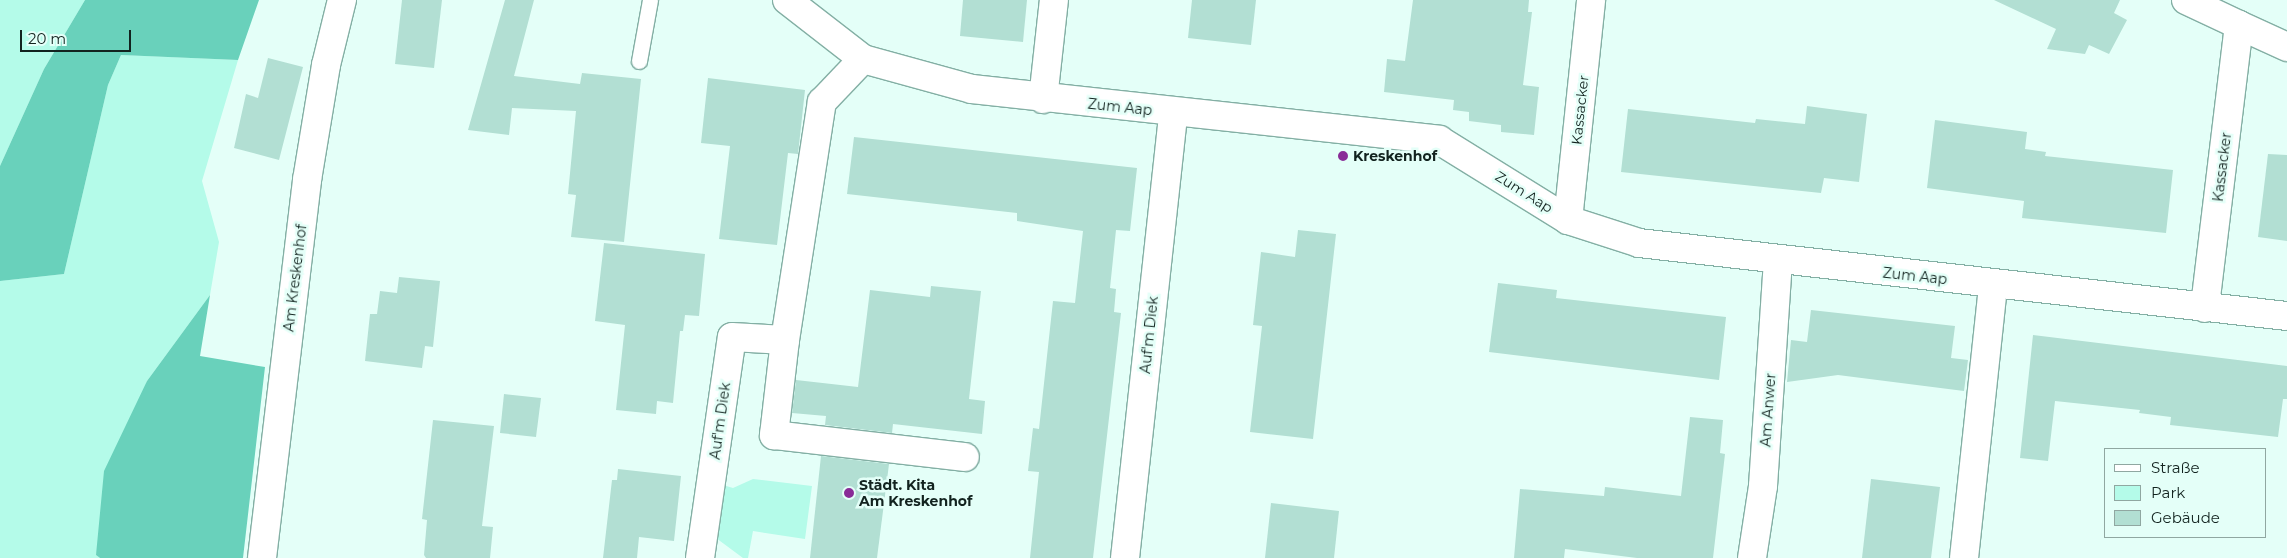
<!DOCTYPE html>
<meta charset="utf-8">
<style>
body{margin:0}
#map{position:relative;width:2287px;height:558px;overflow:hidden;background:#e4fff8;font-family:Montserrat,sans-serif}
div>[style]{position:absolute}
.green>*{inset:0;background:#b4fbe9}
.forest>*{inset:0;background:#69d1bb}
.building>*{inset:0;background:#b2dfd3}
.roads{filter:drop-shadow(1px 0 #83afa4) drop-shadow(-1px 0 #83afa4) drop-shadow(0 1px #83afa4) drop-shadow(0 -1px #83afa4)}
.service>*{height:15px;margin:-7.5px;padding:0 7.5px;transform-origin:7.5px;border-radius:7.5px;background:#fff}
.minor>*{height:28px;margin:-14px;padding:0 14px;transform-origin:14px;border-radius:14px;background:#fff}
.dots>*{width:14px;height:14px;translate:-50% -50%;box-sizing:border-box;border:2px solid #e4fff8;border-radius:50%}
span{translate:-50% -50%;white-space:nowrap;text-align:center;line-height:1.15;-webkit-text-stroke:5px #e4fff8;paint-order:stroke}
.street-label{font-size:14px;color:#12231f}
.poi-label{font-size:14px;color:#12231f;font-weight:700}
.left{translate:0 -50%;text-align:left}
.legend{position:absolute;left:2104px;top:448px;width:162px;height:90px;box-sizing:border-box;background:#e4fff8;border:1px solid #90a7a1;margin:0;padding:6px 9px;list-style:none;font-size:15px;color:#12231f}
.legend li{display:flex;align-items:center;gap:10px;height:25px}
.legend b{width:25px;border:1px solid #90a7a1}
.scale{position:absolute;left:20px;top:30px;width:111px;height:22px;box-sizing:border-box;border:2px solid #12231f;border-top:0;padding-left:6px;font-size:15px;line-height:18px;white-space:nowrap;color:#12231f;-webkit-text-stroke:4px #e4fff8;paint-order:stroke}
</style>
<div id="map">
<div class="green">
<div style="clip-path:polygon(0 0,85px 0,44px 69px,0 166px)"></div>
<div style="clip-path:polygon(121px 55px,238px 60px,202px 181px,219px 242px,210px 295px,147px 381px,96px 555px,100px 558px,0 558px,0 281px,64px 274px,108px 85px)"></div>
<div style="clip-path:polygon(753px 479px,812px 486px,805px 539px,753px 531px,748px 558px,743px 558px,716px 538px,723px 485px,733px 488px)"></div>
</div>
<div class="forest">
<div style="clip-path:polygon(85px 0,259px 0,238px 60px,121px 55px,108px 85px,64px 274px,0 281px,0 166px,44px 69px)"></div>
<div style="clip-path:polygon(210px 295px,200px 356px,265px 367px,243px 558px,100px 558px,96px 555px,104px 471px,147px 381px)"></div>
</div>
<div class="building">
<div style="clip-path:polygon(402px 0,442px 0,434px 68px,395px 64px)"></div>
<div style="clip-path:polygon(505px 0,534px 0,514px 76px,580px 84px,582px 73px,641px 79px,624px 242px,571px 237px,576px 195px,568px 194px,576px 111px,512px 108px,509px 135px,468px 130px)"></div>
<div style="clip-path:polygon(963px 0,1027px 0,1023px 42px,960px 36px)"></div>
<div style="clip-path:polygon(1192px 0,1256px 0,1251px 45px,1188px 38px)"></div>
<div style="clip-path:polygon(1413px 0,1529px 0,1528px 12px,1532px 12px,1523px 85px,1539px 87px,1534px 135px,1501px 132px,1501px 125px,1469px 121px,1469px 112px,1453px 110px,1454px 100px,1384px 92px,1387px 59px,1405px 61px)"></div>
<div style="clip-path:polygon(1994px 0,2120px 0,2114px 13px,2127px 20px,2109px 54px,2089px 45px,2085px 54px,2047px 49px,2056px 29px)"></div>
<div style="clip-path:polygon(268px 58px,303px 67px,279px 160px,234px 148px,246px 94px,258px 98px)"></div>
<div style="clip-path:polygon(708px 78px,805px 90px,798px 154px,788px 153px,777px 245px,719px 239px,730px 146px,701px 143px)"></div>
<div style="clip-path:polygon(1807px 106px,1867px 114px,1859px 182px,1824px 178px,1821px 193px,1621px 172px,1628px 109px,1755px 123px,1756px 119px,1805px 124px)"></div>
<div style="clip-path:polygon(1935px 120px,2027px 132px,2025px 149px,2046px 152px,2045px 156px,2173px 170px,2166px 233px,2022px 218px,2024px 201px,1927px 188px)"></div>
<div style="clip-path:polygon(854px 137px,1137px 168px,1130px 231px,1116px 230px,1110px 288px,1116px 289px,1114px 312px,1121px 313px,1093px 558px,1030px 558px,1039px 472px,1028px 471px,1033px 428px,1039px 429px,1053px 301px,1075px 303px,1083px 231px,1017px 221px,1017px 213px,847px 194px)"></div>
<div style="clip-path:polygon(2268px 154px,2287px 155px,2287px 241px,2258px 237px)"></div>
<div style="clip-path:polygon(1298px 230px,1336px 234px,1313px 439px,1250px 432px,1262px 326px,1253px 325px,1261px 252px,1295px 257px)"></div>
<div style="clip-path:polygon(604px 243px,705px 254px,699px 316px,685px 315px,683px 331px,680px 331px,673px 403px,657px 401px,656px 414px,616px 410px,625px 325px,595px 321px)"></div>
<div style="clip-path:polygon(399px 277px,440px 281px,433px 347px,425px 346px,422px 368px,365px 361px,370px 314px,377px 314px,380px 291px,397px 293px)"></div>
<div style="clip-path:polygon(1498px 283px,1557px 290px,1556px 298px,1726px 317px,1719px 380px,1489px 352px)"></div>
<div style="clip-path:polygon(931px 286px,981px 291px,969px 399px,985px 401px,982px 434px,893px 424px,892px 433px,825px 425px,826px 416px,792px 413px,796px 380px,858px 387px,870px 290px,930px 297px)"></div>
<div style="clip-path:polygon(1811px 310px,1955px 326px,1951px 358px,1968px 360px,1964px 391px,1838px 375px,1787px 382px,1791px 340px,1807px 342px)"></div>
<div style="clip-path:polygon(2033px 335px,2287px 366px,2287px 399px,2283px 399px,2278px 437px,2170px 425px,2171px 417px,2139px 413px,2140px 410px,2055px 401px,2048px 461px,2020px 458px)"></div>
<div style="clip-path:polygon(504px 394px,541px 398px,536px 437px,500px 433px)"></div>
<div style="clip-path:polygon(1690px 417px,1723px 420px,1720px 453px,1725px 454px,1713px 558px,1637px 558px,1565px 549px,1564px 558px,1514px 558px,1520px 489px,1604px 496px,1605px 487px,1681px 496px)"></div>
<div style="clip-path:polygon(433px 420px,494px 426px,482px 526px,493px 527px,490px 558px,426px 558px,424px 555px,427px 520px,422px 519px)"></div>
<div style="clip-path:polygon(821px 456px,889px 464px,877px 558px,810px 558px)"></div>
<div style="clip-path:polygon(618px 469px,681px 476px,674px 541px,639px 537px,637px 558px,603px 558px,612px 480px,617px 480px)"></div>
<div style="clip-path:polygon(1871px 479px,1940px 487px,1931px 558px,1862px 558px)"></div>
<div style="clip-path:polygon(1271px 503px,1339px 511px,1334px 558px,1265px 558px)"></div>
</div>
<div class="roads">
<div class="service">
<div style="left:639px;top:61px;width:62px;rotate:-79.8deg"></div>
</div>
<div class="minor">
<div style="left:787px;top:0;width:96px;rotate:37.8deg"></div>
<div style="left:863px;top:59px;width:113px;rotate:15.4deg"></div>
<div style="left:972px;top:89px;width:470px;rotate:6.2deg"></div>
<div style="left:1439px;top:140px;width:152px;rotate:31.8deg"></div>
<div style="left:1568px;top:220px;width:75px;rotate:17.9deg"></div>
<div style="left:1639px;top:243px;width:652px;rotate:6.43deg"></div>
<div style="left:2186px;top:0;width:59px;rotate:25.3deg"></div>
<div style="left:2239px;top:25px;width:285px;rotate:96.9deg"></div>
<div style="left:2239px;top:25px;width:53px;rotate:24.6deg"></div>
<div style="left:1043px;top:99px;width:100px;rotate:-83.7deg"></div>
<div style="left:1568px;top:220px;width:221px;rotate:-84deg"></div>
<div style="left:785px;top:340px;width:96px;rotate:96.6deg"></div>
<div style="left:774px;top:435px;width:192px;rotate:6.6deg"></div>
<div style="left:262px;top:558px;width:381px;rotate:-83.2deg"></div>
<div style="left:307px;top:180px;width:117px;rotate:-80.6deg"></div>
<div style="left:326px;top:65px;width:67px;rotate:-76.2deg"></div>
<div style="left:700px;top:558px;width:223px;rotate:-81.8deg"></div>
<div style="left:732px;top:337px;width:53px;rotate:3.2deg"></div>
<div style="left:785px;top:340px;width:241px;rotate:-81.2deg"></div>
<div style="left:822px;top:102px;width:59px;rotate:-46.4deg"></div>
<div style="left:1125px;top:558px;width:448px;rotate:-83.8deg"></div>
<div style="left:1752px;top:558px;width:73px;rotate:-81.3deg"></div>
<div style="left:1763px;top:486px;width:225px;rotate:-86.2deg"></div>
<div style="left:1964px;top:558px;width:275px;rotate:-83.9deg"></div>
</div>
</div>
<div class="dots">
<div style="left:1343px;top:156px;background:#892c97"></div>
<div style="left:849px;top:493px;background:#892c97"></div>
</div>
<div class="street-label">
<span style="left:1120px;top:107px;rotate:6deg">Zum Aap</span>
<span style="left:1580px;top:110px;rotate:-84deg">Kassacker</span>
<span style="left:2222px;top:167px;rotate:-83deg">Kassacker</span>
<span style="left:1524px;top:192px;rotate:32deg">Zum Aap</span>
<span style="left:1915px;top:276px;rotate:6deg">Zum Aap</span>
<span style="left:295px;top:278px;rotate:-83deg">Am Kreskenhof</span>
<span style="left:1149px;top:335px;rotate:-84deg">Auf'm Diek</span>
<span style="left:1768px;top:410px;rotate:-86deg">Am Anwer</span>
<span style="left:720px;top:421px;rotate:-82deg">Auf'm Diek</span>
</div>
<div class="poi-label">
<span class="left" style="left:1353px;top:156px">Kreskenhof</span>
<span class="left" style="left:859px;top:493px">Städt. Kita<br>Am Kreskenhof</span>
</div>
<ul class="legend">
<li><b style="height:6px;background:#fff"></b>Straße</li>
<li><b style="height:14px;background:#b4fbe9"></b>Park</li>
<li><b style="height:14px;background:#b2dfd3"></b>Gebäude</li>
</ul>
<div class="scale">20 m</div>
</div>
